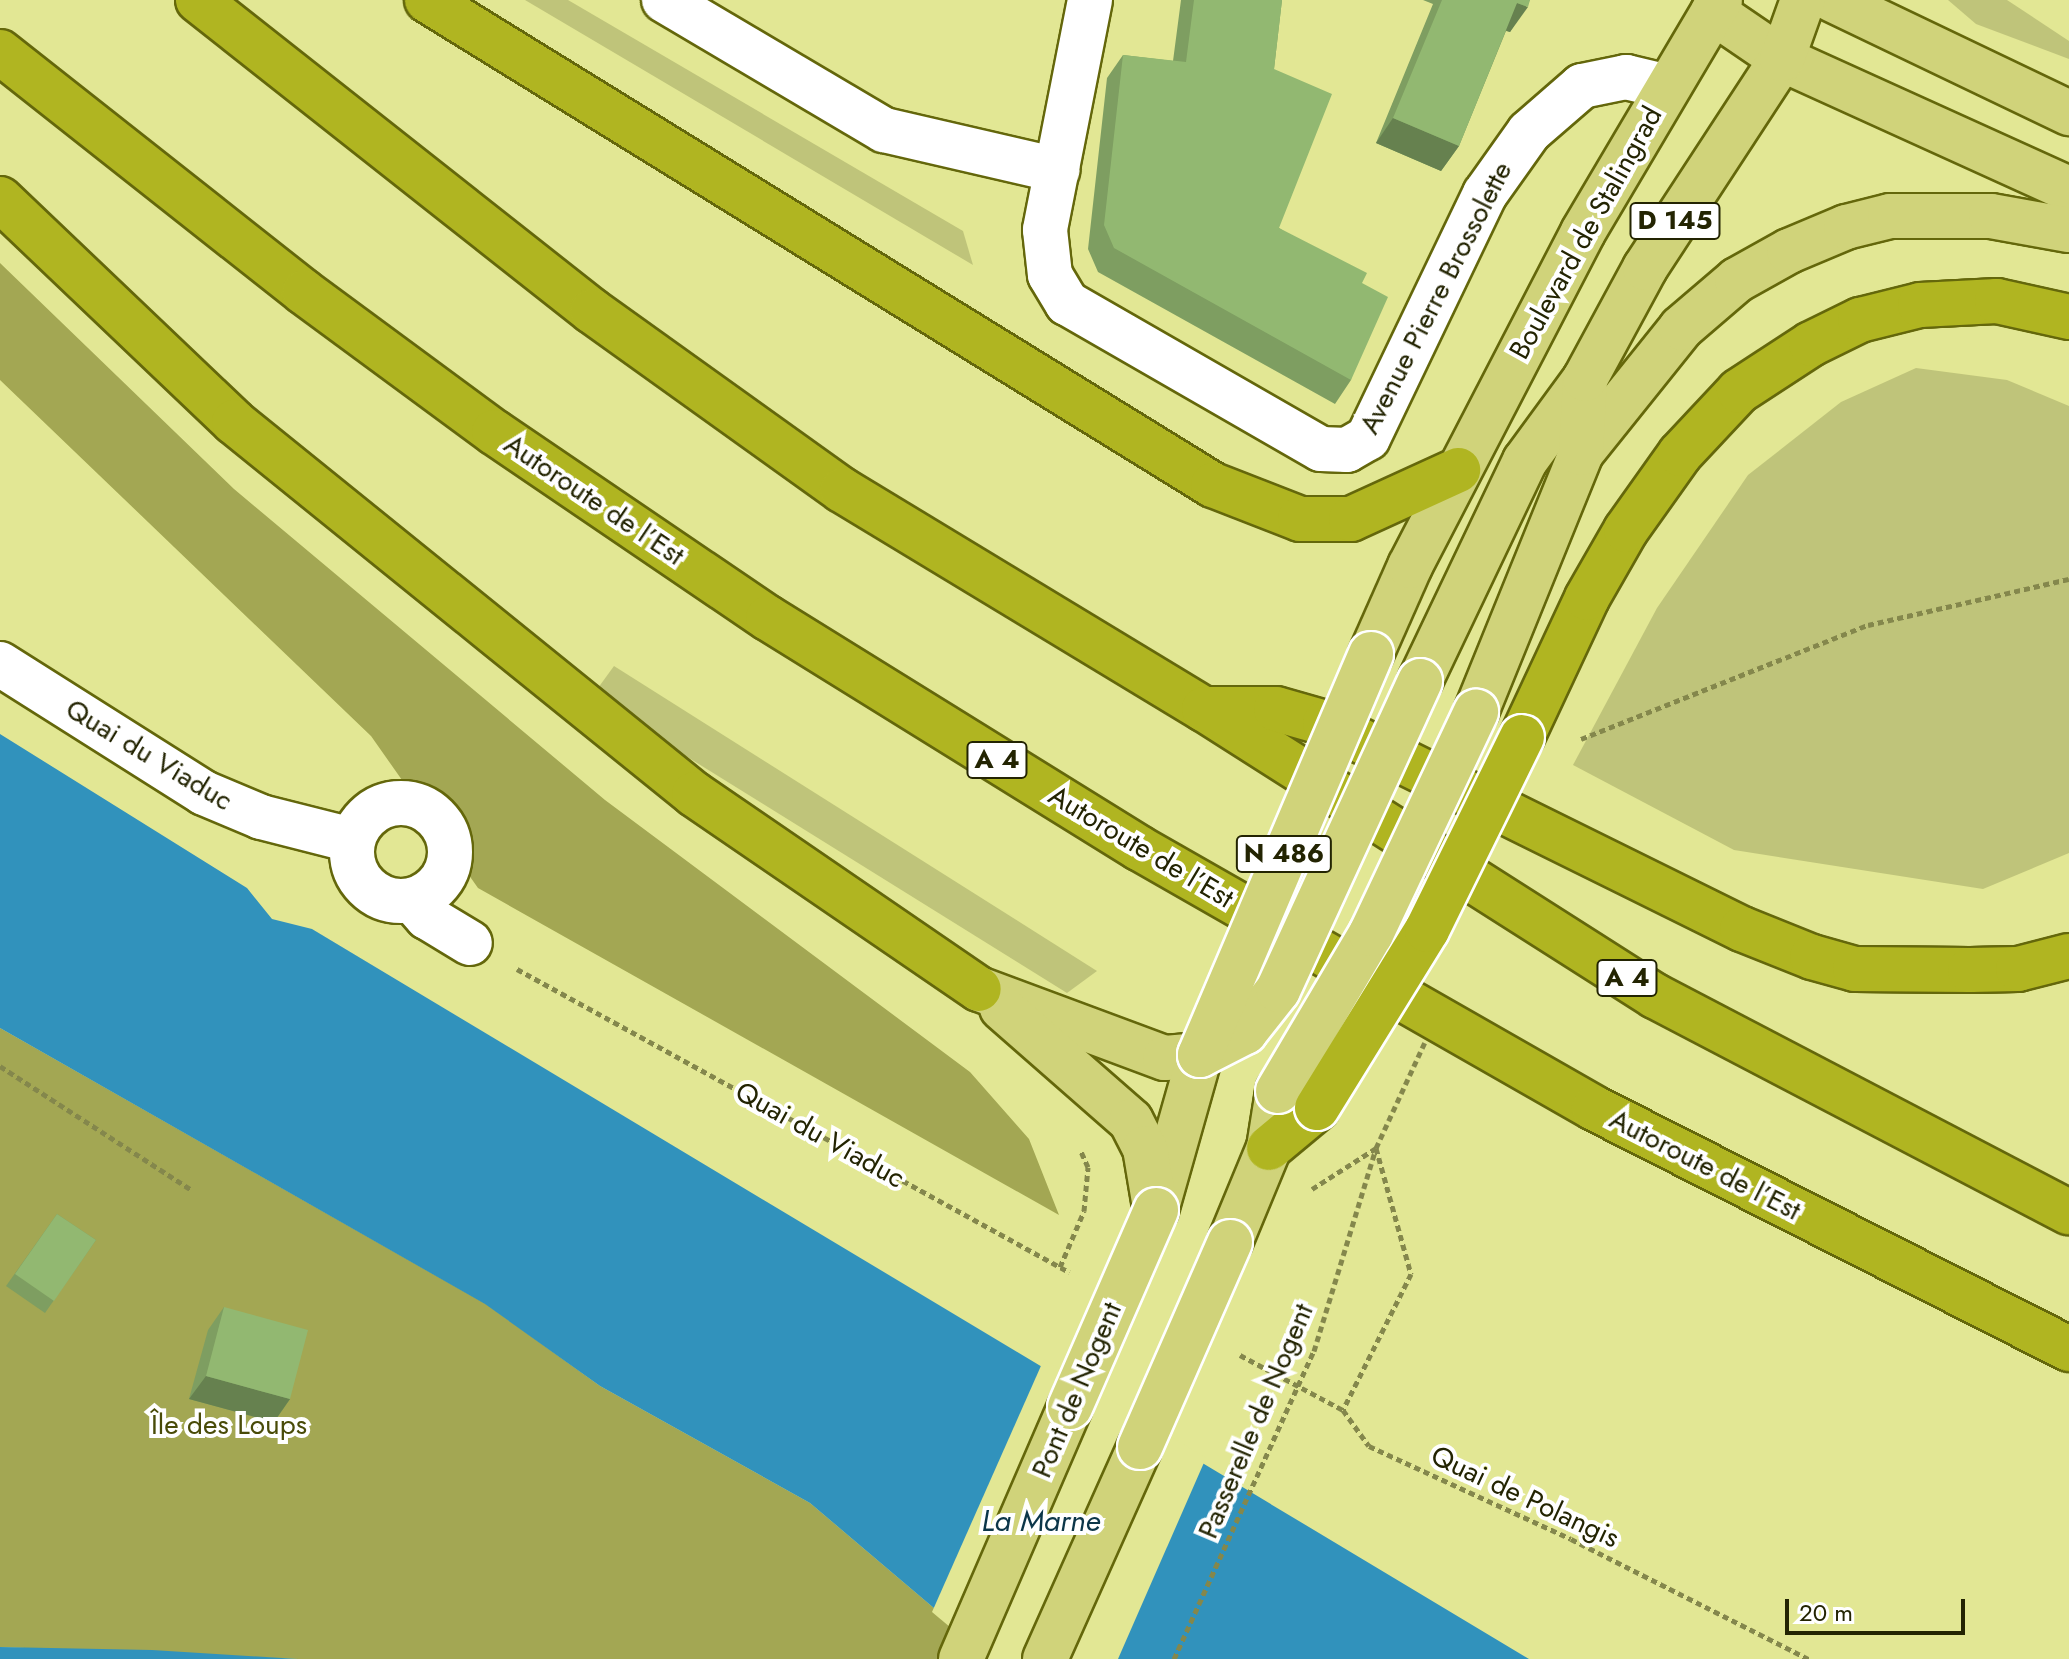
<!DOCTYPE html>
<meta charset="utf-8">
<style>
body{margin:0}
#map{position:relative;width:2069px;height:1659px;overflow:hidden;background:#e2e794;font-family:Jost,sans-serif}
div>[style]{position:absolute}
.green>*{inset:0;background:#bfc47a}
.forest>*{inset:0;background:#a3a753}
.water>*{inset:0;background:#3192bc}
.pier>*{inset:0;background:#e2e794}
.path>*{height:5px;margin-top:-2.5px;transform-origin:0;background:repeating-linear-gradient(90deg,#84874c 0 6px,transparent 0 10px)}
.roads{filter:drop-shadow(2px 0 #64670b) drop-shadow(-2px 0 #64670b) drop-shadow(0 2px #64670b) drop-shadow(0 -2px #64670b)}
.minor>*{height:44px;margin:-22px;padding:0 22px;transform-origin:22px;border-radius:22px;background:#fff}
.minor>.ring{margin:-22px;padding:0;box-sizing:content-box;background:none;border:44px solid #fff;border-radius:50%}
.major>*{height:44px;margin:-22px;padding:0 22px;transform-origin:22px;border-radius:22px;background:#d0d37a}
.highway>*{height:44px;margin:-22px;padding:0 22px;transform-origin:22px;border-radius:22px;background:#b0b521}
.path-bridge>*{height:5px;margin-top:-2.5px;transform-origin:0;background:repeating-linear-gradient(90deg,#84874c 0 6px,transparent 0 10px)}
.bridges{filter:drop-shadow(2px 0 #fff) drop-shadow(-2px 0 #fff) drop-shadow(0 2px #fff) drop-shadow(0 -2px #fff)}
.major-bridge>*{height:44px;margin:-22px;padding:0 22px;transform-origin:22px;border-radius:22px;background:#d0d37a}
.highway-bridge>*{height:44px;margin:-22px;padding:0 22px;transform-origin:22px;border-radius:22px;background:#b0b521}
.wall>*{inset:0;background:#7e9e61}
.shaded-wall>*{inset:0;background:#66814f}
.building>*{inset:0;background:#92b871}
span{translate:-50% -50%;white-space:nowrap;text-align:center;line-height:1.15;-webkit-text-stroke:8px #fff;paint-order:stroke}
.shield-label span{padding:2px 6px;background:#fff;border:2px solid;border-radius:6px;-webkit-text-stroke-width:0}
.shield-label{font-size:26px;color:#232402;font-weight:700}
.street-label{font-size:28px;color:#232402}
.park-label{font-size:28px;color:#494b08}
.water-label{font-size:30px;color:#0c3649;font-style:italic}
.scale{position:absolute;left:1785px;top:1599px;width:180px;height:36px;box-sizing:border-box;border:4px solid #232402;border-top:0;padding-left:10px;font-size:24px;line-height:28px;white-space:nowrap;color:#232402;-webkit-text-stroke:6px #fff;paint-order:stroke}
</style>
<div id="map">
<div class="green">
<div style="clip-path:polygon(525px 0,568px 0,963px 231px,973px 265px)"></div>
<div style="clip-path:polygon(1948px 0,2007px 0,2069px 41px,2069px 59px,1976px 24px)"></div>
<div style="clip-path:polygon(1916px 368px,2007px 380px,2069px 406px,2069px 853px,1983px 889px,1734px 850px,1573px 765px,1657px 608px,1748px 475px,1841px 402px)"></div>
<div style="clip-path:polygon(614px 666px,1097px 971px,1067px 993px,681px 753px,598px 688px)"></div>
</div>
<div class="forest">
<div style="clip-path:polygon(0 263px,234px 489px,605px 800px,970px 1072px,1029px 1139px,1059px 1215px,478px 888px,371px 736px,0 380px)"></div>
<div style="clip-path:polygon(0 1028px,486px 1304px,600px 1386px,810px 1503px,994px 1659px,298px 1659px,0 1647px)"></div>
</div>
<div class="water">
<div style="clip-path:polygon(0 734px,247px 888px,272px 919px,312px 929px,1529px 1659px,994px 1659px,810px 1503px,600px 1386px,485px 1304px,0 1028px)"></div>
<div style="clip-path:polygon(0 1647px,152px 1650px,298px 1659px,0 1659px)"></div>
</div>
<div class="pier">
<div style="clip-path:polygon(1044px 1359px,1206px 1458px,1118px 1659px,988px 1659px,932px 1612px)"></div>
</div>
<div class="path">
<div style="left:1581px;top:739px;width:309px;rotate:-21.7deg"></div>
<div style="left:1868px;top:625px;width:206px;rotate:-12.9deg"></div>
<div style="left:517px;top:969px;width:630px;rotate:28.76deg"></div>
<div style="left:0;top:1066px;width:229px;rotate:32.9deg"></div>
<div style="left:1312px;top:1189px;width:76px;rotate:-32.6deg"></div>
<div style="left:1376px;top:1148px;width:131px;rotate:74.5deg"></div>
<div style="left:1411px;top:1274px;width:152px;rotate:116.6deg"></div>
<div style="left:1060px;top:1267px;width:61px;rotate:-66.8deg"></div>
<div style="left:1084px;top:1211px;width:44px;rotate:-84.8deg"></div>
<div style="left:1088px;top:1167px;width:17px;rotate:-114deg"></div>
<div style="left:1240px;top:1355px;width:117px;rotate:28.1deg"></div>
<div style="left:1343px;top:1410px;width:44px;rotate:54.2deg"></div>
<div style="left:1369px;top:1446px;width:222px;rotate:24.7deg"></div>
<div style="left:1571px;top:1539px;width:267px;rotate:26.8deg"></div>
</div>
<div class="roads">
<div class="minor">
<div style="left:664px;top:0;width:256px;rotate:30.6deg"></div>
<div style="left:884px;top:130px;width:178px;rotate:13deg"></div>
<div style="left:1090px;top:0;width:234px;rotate:101.1deg"></div>
<div style="left:1045px;top:230px;width:45px;rotate:83.7deg"></div>
<div style="left:1050px;top:275px;width:33px;rotate:59deg"></div>
<div style="left:1067px;top:303px;width:293px;rotate:29.9deg"></div>
<div style="left:1321px;top:449px;width:26px;rotate:2deg"></div>
<div style="left:1347px;top:450px;width:24px;rotate:-30deg"></div>
<div style="left:1368px;top:438px;width:271px;rotate:-64.4deg"></div>
<div style="left:1485px;top:194px;width:76px;rotate:-54.6deg"></div>
<div style="left:1529px;top:132px;width:70px;rotate:-41deg"></div>
<div style="left:1582px;top:86px;width:45px;rotate:-11.6deg"></div>
<div style="left:1626px;top:77px;width:43px;rotate:13.4deg"></div>
<div style="left:0;top:664px;width:241px;rotate:32.3deg"></div>
<div style="left:204px;top:793px;width:62px;rotate:22.8deg"></div>
<div style="left:261px;top:817px;width:94px;rotate:14.2deg"></div>
<div class="ring" style="left:352px;top:803px;width:54px;height:54px"></div>
<div style="left:412px;top:900px;width:23px;rotate:49deg"></div>
<div style="left:427px;top:917px;width:50px;rotate:31.2deg"></div>
</div>
<div class="major">
<div style="left:1833px;top:0;width:262px;rotate:25.6deg"></div>
<div style="left:1713px;top:12px;width:83px;rotate:34.3deg"></div>
<div style="left:1782px;top:59px;width:315px;rotate:24.4deg"></div>
<div style="left:1581px;top:453px;width:160px;rotate:-51.3deg"></div>
<div style="left:1681px;top:328px;width:74px;rotate:-40.6deg"></div>
<div style="left:1737px;top:280px;width:60px;rotate:-29.1deg"></div>
<div style="left:1789px;top:251px;width:62px;rotate:-22.8deg"></div>
<div style="left:1846px;top:227px;width:45px;rotate:-14deg"></div>
<div style="left:1890px;top:216px;width:101px"></div>
<div style="left:1991px;top:216px;width:79px;rotate:10.2deg"></div>
<div style="left:1371px;top:654px;width:96px;rotate:-66.1deg"></div>
<div style="left:1410px;top:566px;width:376px;rotate:-62.6deg"></div>
<div style="left:1583px;top:232px;width:269px;rotate:-59.4deg"></div>
<div style="left:1420px;top:681px;width:244px;rotate:-64.5deg"></div>
<div style="left:1525px;top:461px;width:102px;rotate:-53.8deg"></div>
<div style="left:1476px;top:712px;width:279px;rotate:-67.9deg"></div>
<div style="left:1581px;top:453px;width:74px;rotate:-86.9deg"></div>
<div style="left:1585px;top:379px;width:126px;rotate:-61.6deg"></div>
<div style="left:1645px;top:268px;width:250px;rotate:-56.8deg"></div>
<div style="left:1782px;top:59px;width:63px;rotate:-70.4deg"></div>
<div style="left:979px;top:989px;width:198px;rotate:20.4deg"></div>
<div style="left:1165px;top:1058px;width:35px;rotate:-5deg"></div>
<div style="left:1200px;top:1055px;width:161px;rotate:105.8deg"></div>
<div style="left:1002px;top:1008px;width:171px;rotate:41.2deg"></div>
<div style="left:1131px;top:1121px;width:30px;rotate:63deg"></div>
<div style="left:1145px;top:1148px;width:54px;rotate:80.4deg"></div>
<div style="left:1230px;top:1242px;width:102px;rotate:-67.5deg"></div>
<div style="left:1269px;top:1148px;width:58px;rotate:-81deg"></div>
<div style="left:961px;top:1659px;width:275px;rotate:-66.6deg"></div>
<div style="left:1045px;top:1659px;width:232px;rotate:-65.9deg"></div>
</div>
<div class="highway">
<div style="left:198px;top:0;width:502px;rotate:38.29deg"></div>
<div style="left:592px;top:311px;width:307px;rotate:35.6deg"></div>
<div style="left:842px;top:490px;width:423px;rotate:31.2deg"></div>
<div style="left:1204px;top:709px;width:535px;rotate:32.47deg"></div>
<div style="left:1655px;top:996px;width:467px;rotate:27.6deg"></div>
<div style="left:427px;top:0;width:924px;rotate:31.68deg"></div>
<div style="left:1213px;top:485px;width:93px;rotate:21.3deg"></div>
<div style="left:1300px;top:519px;width:51px"></div>
<div style="left:1351px;top:519px;width:118px;rotate:-24.6deg"></div>
<div style="left:0;top:52px;width:387px;rotate:38.3deg"></div>
<div style="left:304px;top:292px;width:236px;rotate:36.4deg"></div>
<div style="left:494px;top:432px;width:331px;rotate:34.2deg"></div>
<div style="left:768px;top:618px;width:437px;rotate:31.8deg"></div>
<div style="left:1139px;top:848px;width:524px;rotate:29.74deg"></div>
<div style="left:1594px;top:1108px;width:533px;rotate:26.9deg"></div>
<div style="left:0;top:199px;width:323px;rotate:43.6deg"></div>
<div style="left:234px;top:422px;width:592px;rotate:38.96deg"></div>
<div style="left:694px;top:794px;width:345px;rotate:34.4deg"></div>
<div style="left:1204px;top:709px;width:72px"></div>
<div style="left:1276px;top:709px;width:51px;rotate:15.9deg"></div>
<div style="left:1325px;top:723px;width:465px;rotate:26.3deg"></div>
<div style="left:1742px;top:929px;width:75px;rotate:21.8deg"></div>
<div style="left:1812px;top:957px;width:45px;rotate:15.6deg"></div>
<div style="left:1855px;top:969px;width:115px;rotate:0.5deg"></div>
<div style="left:1970px;top:970px;width:48px;rotate:-1.2deg"></div>
<div style="left:2018px;top:969px;width:53px;rotate:-14.3deg"></div>
<div style="left:1522px;top:737px;width:153px;rotate:-64.9deg"></div>
<div style="left:1587px;top:598px;width:78px;rotate:-60.2deg"></div>
<div style="left:1626px;top:530px;width:93px;rotate:-54.6deg"></div>
<div style="left:1680px;top:454px;width:86px;rotate:-46.9deg"></div>
<div style="left:1739px;top:391px;width:86px;rotate:-33.1deg"></div>
<div style="left:1811px;top:344px;width:55px;rotate:-26.1deg"></div>
<div style="left:1860px;top:320px;width:62px;rotate:-14deg"></div>
<div style="left:1920px;top:305px;width:77px;rotate:-3deg"></div>
<div style="left:1997px;top:301px;width:74px;rotate:12.5deg"></div>
<div style="left:1269px;top:1148px;width:62px;rotate:-39.8deg"></div>
</div>
</div>
<div class="path-bridge">
<div style="left:1174px;top:1659px;width:338px;rotate:-65.6deg"></div>
<div style="left:1314px;top:1351px;width:212px;rotate:-73deg"></div>
<div style="left:1376px;top:1148px;width:117px;rotate:-65.2deg"></div>
</div>
<div class="bridges">
<div class="major-bridge">
<div style="left:1200px;top:1055px;width:51px;rotate:-27.1deg"></div>
<div style="left:1245px;top:1032px;width:53px;rotate:-51.8deg"></div>
<div style="left:1278px;top:990px;width:340px;rotate:-65.3deg"></div>
<div style="left:1200px;top:1055px;width:436px;rotate:-66.9deg"></div>
<div style="left:1278px;top:1091px;width:182px;rotate:-59.4deg"></div>
<div style="left:1371px;top:934px;width:246px;rotate:-64.7deg"></div>
<div style="left:1070px;top:1407px;width:215px;rotate:-66.4deg"></div>
<div style="left:1140px;top:1447px;width:224px;rotate:-66.3deg"></div>
</div>
<div class="highway-bridge">
<div style="left:1317px;top:1108px;width:209px;rotate:-58.3deg"></div>
<div style="left:1427px;top:930px;width:215px;rotate:-63.8deg"></div>
</div>
</div>
<div class="wall">
<div style="clip-path:polygon(1181px 0,1282px 0,1274px 69px,1279px 228px,1362px 283px,1351px 380px,1335px 404px,1098px 272px,1088px 249px,1107px 78px,1123px 55px,1173px 61px)"></div>
<div style="clip-path:polygon(1423px 0,1530px 0,1510px 32px,1506px 31px,1459px 146px,1441px 171px,1376px 143px,1433px 4px)"></div>
<div style="clip-path:polygon(57px 1214px,96px 1240px,45px 1313px,6px 1286px)"></div>
<div style="clip-path:polygon(224px 1307px,290px 1399px,274px 1422px,189px 1399px,208px 1330px)"></div>
</div>
<div class="shaded-wall">
<div style="clip-path:polygon(1517px 3px,1528px 7px,1510px 32px,1499px 28px)"></div>
<div style="clip-path:polygon(1393px 118px,1459px 146px,1441px 171px,1376px 143px)"></div>
<div style="clip-path:polygon(206px 1376px,290px 1399px,274px 1422px,189px 1399px)"></div>
</div>
<div class="building">
<div style="clip-path:polygon(1194px 0,1282px 0,1274px 69px,1332px 94px,1279px 228px,1367px 273px,1362px 283px,1388px 297px,1351px 380px,1114px 248px,1104px 225px,1123px 55px,1186px 62px)"></div>
<div style="clip-path:polygon(1442px 0,1530px 0,1528px 7px,1517px 3px,1459px 146px,1393px 118px)"></div>
<div style="clip-path:polygon(57px 1214px,96px 1240px,54px 1301px,15px 1274px)"></div>
<div style="clip-path:polygon(224px 1307px,308px 1330px,290px 1399px,206px 1376px)"></div>
</div>
<div class="shield-label">
<span style="left:1675px;top:221px">D 145</span>
<span style="left:997px;top:760px">A 4</span>
<span style="left:1284px;top:854px">N 486</span>
<span style="left:1627px;top:978px">A 4</span>
</div>
<div class="street-label">
<span style="left:1586px;top:233px;rotate:-61deg">Boulevard de Stalingrad</span>
<span style="left:1436px;top:298px;rotate:-63deg">Avenue Pierre Brossolette</span>
<span style="left:594px;top:500px;rotate:34deg">Autoroute de l’Est</span>
<span style="left:149px;top:755px;rotate:31deg">Quai du Viaduc</span>
<span style="left:1141px;top:847px;rotate:31deg">Autoroute de l’Est</span>
<span style="left:820px;top:1135px;rotate:29deg">Quai du Viaduc</span>
<span style="left:1705px;top:1165px;rotate:27deg">Autoroute de l’Est</span>
<span style="left:1077px;top:1390px;rotate:-67deg">Pont de Nogent</span>
<span style="left:1256px;top:1421px;rotate:-67deg">Passerelle de Nogent</span>
<span style="left:1525px;top:1497px;rotate:25deg">Quai de Polangis</span>
</div>
<div class="park-label">
<span style="left:229px;top:1425px">Île des Loups</span>
</div>
<div class="water-label">
<span style="left:1041px;top:1521px">La Marne</span>
</div>
<div class="scale">20 m</div>
</div>
